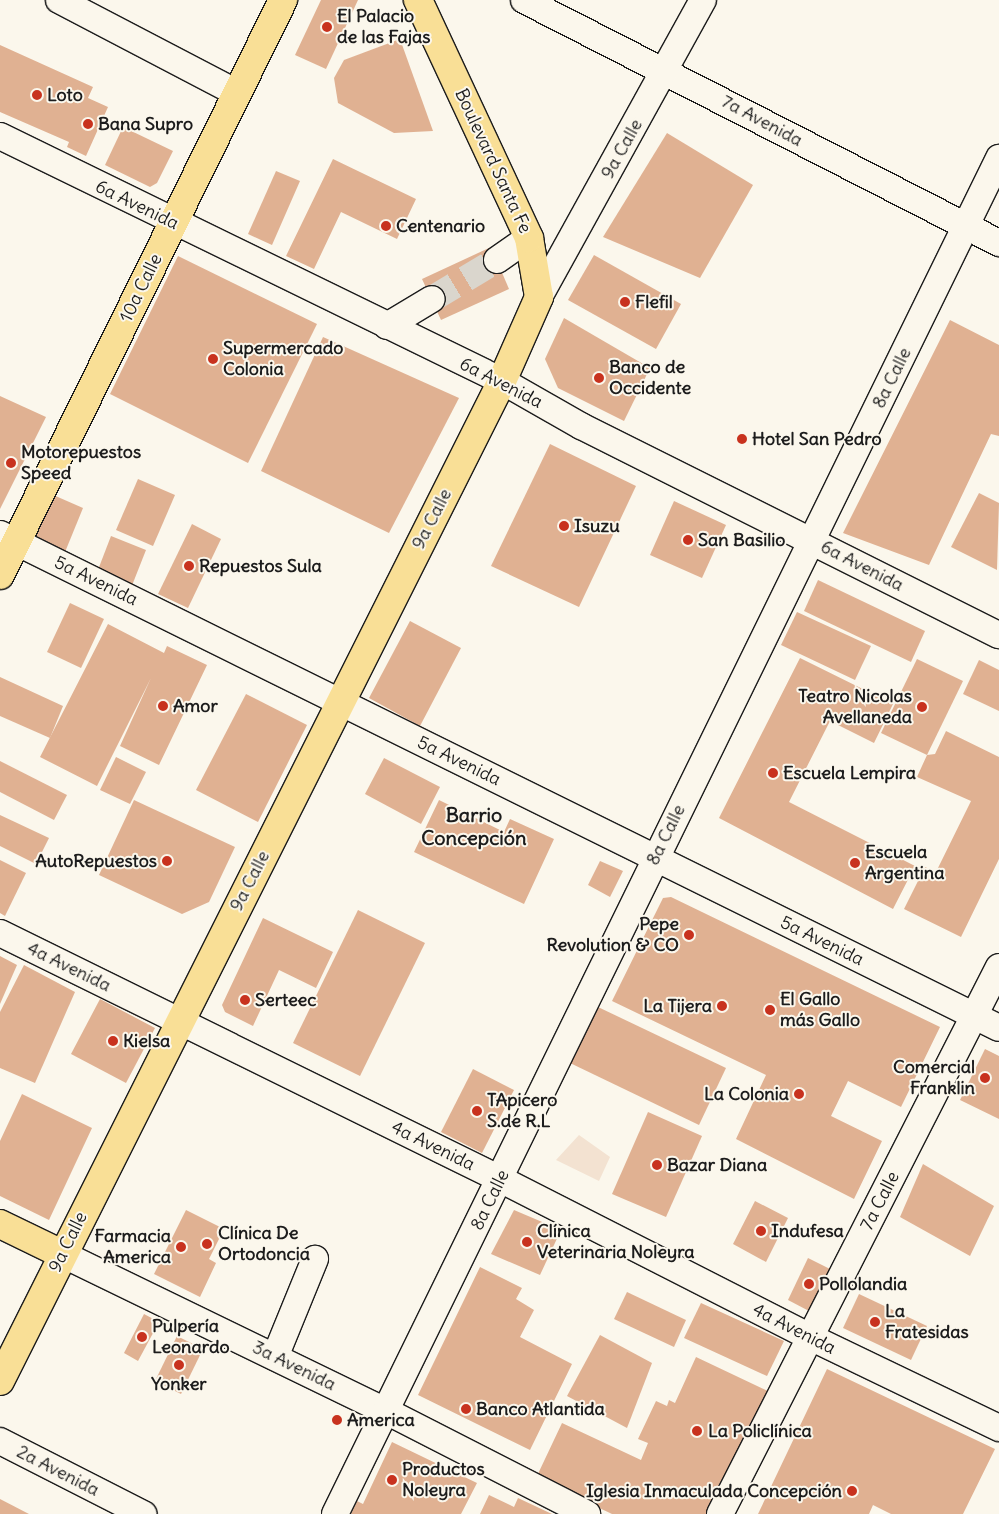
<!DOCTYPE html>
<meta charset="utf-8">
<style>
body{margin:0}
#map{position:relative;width:999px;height:1514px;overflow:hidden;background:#fbf7ec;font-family:Delius,sans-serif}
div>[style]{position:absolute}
.built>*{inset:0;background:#f3e2d1}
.building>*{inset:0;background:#e0b192}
.minor-tunnel>*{height:26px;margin-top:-13px;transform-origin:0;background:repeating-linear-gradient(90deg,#dad6cd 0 26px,transparent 0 39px)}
.roads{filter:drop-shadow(1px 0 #1c1c1c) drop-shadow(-1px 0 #1c1c1c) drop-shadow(0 1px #1c1c1c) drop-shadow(0 -1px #1c1c1c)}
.minor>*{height:26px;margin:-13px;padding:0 13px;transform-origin:13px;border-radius:13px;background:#fbf7ec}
.major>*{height:28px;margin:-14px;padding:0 14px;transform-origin:14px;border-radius:14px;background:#f9df96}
.dots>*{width:14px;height:14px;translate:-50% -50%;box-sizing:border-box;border:2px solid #fbf7ec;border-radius:50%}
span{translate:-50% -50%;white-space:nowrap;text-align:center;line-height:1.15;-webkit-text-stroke:4px #fbf7ec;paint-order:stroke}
.poi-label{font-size:18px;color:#1c1c1c;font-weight:700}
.left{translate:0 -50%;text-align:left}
.right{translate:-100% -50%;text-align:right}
.street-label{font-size:18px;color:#1c1c1c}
.quarter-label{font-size:20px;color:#1c1c1c;font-weight:700}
</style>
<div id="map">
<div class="built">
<div style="clip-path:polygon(579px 1135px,610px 1157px,599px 1181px,556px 1160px)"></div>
</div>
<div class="building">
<div style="clip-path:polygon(321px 0,358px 0,326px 69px,295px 55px)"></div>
<div style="clip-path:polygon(400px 39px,433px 131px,394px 133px,338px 103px,334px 78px,344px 60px)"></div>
<div style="clip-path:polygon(0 45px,93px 87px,88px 98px,108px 107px,86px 156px,67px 147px,69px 142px,0 112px)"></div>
<div style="clip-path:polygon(123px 127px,173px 151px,157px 183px,150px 187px,105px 165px)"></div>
<div style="clip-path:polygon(667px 133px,753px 185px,700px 278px,603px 237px)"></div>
<div style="clip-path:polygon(333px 159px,416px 199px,397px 239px,341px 212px,314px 269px,286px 256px)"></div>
<div style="clip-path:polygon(276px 171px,300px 181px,272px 245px,248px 234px)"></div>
<div style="clip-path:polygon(491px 247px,509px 289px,441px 320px,422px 279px)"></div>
<div style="clip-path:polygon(594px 255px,681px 304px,656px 349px,568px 300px)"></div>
<div style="clip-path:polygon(178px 256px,317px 324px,248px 463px,110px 394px)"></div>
<div style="clip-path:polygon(564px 318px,650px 368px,624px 421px,558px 388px,545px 359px)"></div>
<div style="clip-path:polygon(950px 320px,999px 345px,999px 436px,991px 434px,929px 565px,843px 533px)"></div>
<div style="clip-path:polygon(323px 337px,459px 398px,389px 533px,261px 471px)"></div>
<div style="clip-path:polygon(0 396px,46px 417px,0 509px)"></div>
<div style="clip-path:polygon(550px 444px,636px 486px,579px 607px,491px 566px)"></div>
<div style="clip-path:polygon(138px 479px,175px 495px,153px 546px,116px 530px)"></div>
<div style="clip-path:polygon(979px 493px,999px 503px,997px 570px,951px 547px)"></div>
<div style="clip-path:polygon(51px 494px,83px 508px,63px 557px,30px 543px)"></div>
<div style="clip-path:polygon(674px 501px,726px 525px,702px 578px,650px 555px)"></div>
<div style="clip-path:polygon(192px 524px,221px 539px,188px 608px,158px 594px)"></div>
<div style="clip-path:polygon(111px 536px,146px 550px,131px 588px,96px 575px)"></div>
<div style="clip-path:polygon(818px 580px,925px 631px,911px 662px,804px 611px)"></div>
<div style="clip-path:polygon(70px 603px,104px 619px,81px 668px,47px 652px)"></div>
<div style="clip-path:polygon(797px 612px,871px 646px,855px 680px,781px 645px)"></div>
<div style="clip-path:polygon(410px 621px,461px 648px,420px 726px,369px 698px)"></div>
<div style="clip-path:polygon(108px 624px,164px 653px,167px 646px,207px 665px,159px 765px,120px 746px,151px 678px,97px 786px,40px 757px)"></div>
<div style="clip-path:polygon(800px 658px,893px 704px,874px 743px,830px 721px,789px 802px,915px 866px,893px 909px,719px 818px)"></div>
<div style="clip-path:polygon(917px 659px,963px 681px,927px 755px,881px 733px)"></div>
<div style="clip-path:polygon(979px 660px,999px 670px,999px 711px,963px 694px)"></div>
<div style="clip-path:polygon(0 677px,63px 706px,50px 738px,0 716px)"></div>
<div style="clip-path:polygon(246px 694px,307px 725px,258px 822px,196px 790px)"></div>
<div style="clip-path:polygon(946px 731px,999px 757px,999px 859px,961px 937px,904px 909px,925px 867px,936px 872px,971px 801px,917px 777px,927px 755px,935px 754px)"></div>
<div style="clip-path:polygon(116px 757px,146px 772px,130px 804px,100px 790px)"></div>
<div style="clip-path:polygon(384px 758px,440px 787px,421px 824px,365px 794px)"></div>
<div style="clip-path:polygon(0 761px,67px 795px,54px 820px,0 792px)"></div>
<div style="clip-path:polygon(134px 800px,235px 847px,209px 902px,182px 914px,99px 875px)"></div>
<div style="clip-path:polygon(439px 800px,504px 832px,510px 819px,554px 839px,524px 904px,414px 852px)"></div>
<div style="clip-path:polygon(0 815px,49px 838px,36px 864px,0 846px)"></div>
<div style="clip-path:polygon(0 860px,26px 873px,5px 916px,0 913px)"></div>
<div style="clip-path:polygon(600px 861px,623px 871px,610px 897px,588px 885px)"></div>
<div style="clip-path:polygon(671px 897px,940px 1027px,901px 1107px,848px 1081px,831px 1116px,882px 1141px,854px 1199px,736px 1139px,766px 1075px,612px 1001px,663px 898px)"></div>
<div style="clip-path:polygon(358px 910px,425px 943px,360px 1076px,293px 1043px)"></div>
<div style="clip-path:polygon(263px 918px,333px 952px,316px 988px,279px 970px,253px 1026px,225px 1012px,222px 1005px)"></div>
<div style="clip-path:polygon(0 956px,17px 965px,0 1004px)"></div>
<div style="clip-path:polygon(24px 965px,75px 992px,35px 1083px,0 1068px,0 1012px)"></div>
<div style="clip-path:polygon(100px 999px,155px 1028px,126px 1083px,71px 1054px)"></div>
<div style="clip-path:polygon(598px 1007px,726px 1068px,699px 1125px,570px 1063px)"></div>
<div style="clip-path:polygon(985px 1049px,999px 1056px,999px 1119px,960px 1100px)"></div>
<div style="clip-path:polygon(473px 1069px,514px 1090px,482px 1153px,441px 1132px)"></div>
<div style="clip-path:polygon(22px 1094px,92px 1128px,49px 1220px,0 1196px,0 1141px)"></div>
<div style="clip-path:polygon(648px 1112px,702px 1136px,666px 1217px,612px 1194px)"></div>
<div style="clip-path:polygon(923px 1164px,994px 1206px,970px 1256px,900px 1217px)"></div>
<div style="clip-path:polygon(755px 1201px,788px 1218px,766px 1262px,733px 1244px)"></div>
<div style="clip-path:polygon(186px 1210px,224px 1229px,209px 1259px,216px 1263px,200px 1297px,154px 1274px)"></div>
<div style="clip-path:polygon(514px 1210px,561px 1230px,540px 1275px,491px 1254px)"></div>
<div style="clip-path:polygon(808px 1258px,830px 1269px,809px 1311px,788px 1300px)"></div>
<div style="clip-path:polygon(480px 1267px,522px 1288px,516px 1299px,534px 1310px,520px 1337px,572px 1364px,530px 1450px,418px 1395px)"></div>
<div style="clip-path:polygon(627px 1292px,686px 1320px,674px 1347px,614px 1319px)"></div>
<div style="clip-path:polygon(859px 1294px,927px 1326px,911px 1360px,843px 1328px)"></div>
<div style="clip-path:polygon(701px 1303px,784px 1341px,767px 1376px,684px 1338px)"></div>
<div style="clip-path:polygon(144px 1314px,159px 1322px,138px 1361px,124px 1353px)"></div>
<div style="clip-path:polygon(600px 1335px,652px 1363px,627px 1428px,567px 1396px)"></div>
<div style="clip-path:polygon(177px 1336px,203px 1349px,181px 1394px,155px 1381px)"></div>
<div style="clip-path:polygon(696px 1357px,770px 1392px,720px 1514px,612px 1514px,536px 1478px,562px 1423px,641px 1460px,648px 1443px,638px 1439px,656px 1401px,667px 1406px,669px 1400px,675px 1403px)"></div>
<div style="clip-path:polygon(827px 1369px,995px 1449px,963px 1514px,891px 1514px,873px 1505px,869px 1514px,758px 1514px)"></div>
<div style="clip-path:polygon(392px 1442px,477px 1483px,461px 1514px,351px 1514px,357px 1501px,363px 1504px)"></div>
<div style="clip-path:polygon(489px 1495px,514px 1507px,518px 1498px,552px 1514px,480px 1514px)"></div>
<div style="clip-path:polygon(0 1499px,29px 1514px,0 1514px)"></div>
</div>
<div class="minor-tunnel">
<div style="left:432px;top:299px;width:76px;rotate:-31deg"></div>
</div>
<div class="roads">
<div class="minor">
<div style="left:59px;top:0;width:201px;rotate:27.6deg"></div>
<div style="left:524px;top:0;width:534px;rotate:27.09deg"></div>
<div style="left:0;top:136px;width:559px;rotate:26.01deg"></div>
<div style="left:502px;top:381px;width:91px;rotate:29.7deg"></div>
<div style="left:581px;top:426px;width:467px;rotate:26.6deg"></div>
<div style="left:497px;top:260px;width:39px;rotate:-35deg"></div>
<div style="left:539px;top:297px;width:339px;rotate:-61.1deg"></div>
<div style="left:387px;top:326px;width:52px;rotate:-31deg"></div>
<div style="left:0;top:534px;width:1114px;rotate:26.31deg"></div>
<div style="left:0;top:933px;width:557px;rotate:26.2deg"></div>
<div style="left:500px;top:1179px;width:348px;rotate:27deg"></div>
<div style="left:810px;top:1337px;width:210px;rotate:25.7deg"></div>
<div style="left:62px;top:1254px;width:360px;rotate:25.9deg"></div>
<div style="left:386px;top:1411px;width:226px;rotate:27.1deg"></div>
<div style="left:275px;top:1357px;width:106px;rotate:-67.8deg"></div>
<div style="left:0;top:1441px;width:161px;rotate:27deg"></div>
<div style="left:335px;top:1514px;width:1510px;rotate:-63.91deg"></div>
<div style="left:720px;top:1514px;width:614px;rotate:-62.98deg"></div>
</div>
<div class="major">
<div style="left:0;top:575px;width:641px;rotate:-63.79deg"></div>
<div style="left:0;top:1224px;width:69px;rotate:25.8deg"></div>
<div style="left:0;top:1381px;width:1119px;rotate:-63.34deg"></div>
<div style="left:502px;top:381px;width:92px;rotate:-66.2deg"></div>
<div style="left:539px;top:297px;width:60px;rotate:-99.6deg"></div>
<div style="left:529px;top:238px;width:263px;rotate:-115deg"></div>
</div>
</div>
<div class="dots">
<div style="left:327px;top:27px;background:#c8321e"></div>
<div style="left:37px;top:95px;background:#c8321e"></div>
<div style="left:88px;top:124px;background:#c8321e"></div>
<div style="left:386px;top:226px;background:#c8321e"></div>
<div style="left:625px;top:302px;background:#c8321e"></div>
<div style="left:213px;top:359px;background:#c8321e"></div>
<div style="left:599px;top:378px;background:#c8321e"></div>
<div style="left:742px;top:439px;background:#c8321e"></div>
<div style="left:11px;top:463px;background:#c8321e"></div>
<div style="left:564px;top:526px;background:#c8321e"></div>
<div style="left:688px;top:540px;background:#c8321e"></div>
<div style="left:189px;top:566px;background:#c8321e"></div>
<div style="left:163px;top:706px;background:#c8321e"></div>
<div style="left:922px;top:707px;background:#c8321e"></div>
<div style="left:773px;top:773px;background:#c8321e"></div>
<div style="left:167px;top:861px;background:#c8321e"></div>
<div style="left:855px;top:863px;background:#c8321e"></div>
<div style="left:689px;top:935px;background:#c8321e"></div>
<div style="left:245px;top:1000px;background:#c8321e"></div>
<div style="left:722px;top:1006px;background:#c8321e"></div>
<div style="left:770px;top:1010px;background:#c8321e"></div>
<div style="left:113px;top:1041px;background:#c8321e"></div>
<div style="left:985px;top:1078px;background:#c8321e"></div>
<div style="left:799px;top:1094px;background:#c8321e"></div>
<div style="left:477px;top:1111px;background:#c8321e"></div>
<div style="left:657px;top:1165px;background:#c8321e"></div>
<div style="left:761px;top:1231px;background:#c8321e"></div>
<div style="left:527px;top:1242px;background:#c8321e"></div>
<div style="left:207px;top:1244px;background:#c8321e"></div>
<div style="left:181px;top:1247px;background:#c8321e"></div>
<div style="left:809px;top:1284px;background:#c8321e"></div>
<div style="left:875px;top:1322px;background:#c8321e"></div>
<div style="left:142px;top:1337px;background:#c8321e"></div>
<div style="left:179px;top:1365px;background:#c8321e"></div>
<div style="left:466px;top:1409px;background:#c8321e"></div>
<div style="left:337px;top:1420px;background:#c8321e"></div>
<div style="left:697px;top:1431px;background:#c8321e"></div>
<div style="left:392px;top:1480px;background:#c8321e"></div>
<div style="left:852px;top:1491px;background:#c8321e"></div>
</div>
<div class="poi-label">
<span class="left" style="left:337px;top:27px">El Palacio<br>de las Fajas</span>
<span class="left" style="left:47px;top:95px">Loto</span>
<span class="left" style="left:98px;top:124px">Bana Supro</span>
<span class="left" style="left:396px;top:226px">Centenario</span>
<span class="left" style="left:635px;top:302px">Flefil</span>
<span class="left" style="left:223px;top:359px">Supermercado<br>Colonia</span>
<span class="left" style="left:609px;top:378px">Banco de<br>Occidente</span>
<span class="left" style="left:752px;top:439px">Hotel San Pedro</span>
<span class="left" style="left:21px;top:463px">Motorepuestos<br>Speed</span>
<span class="left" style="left:574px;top:526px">Isuzu</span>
<span class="left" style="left:698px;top:540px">San Basilio</span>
<span class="left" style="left:199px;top:566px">Repuestos Sula</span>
<span class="right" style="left:912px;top:707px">Teatro Nicolas<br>Avellaneda</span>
<span class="left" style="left:173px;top:706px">Amor</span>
<span class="left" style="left:783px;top:773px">Escuela Lempira</span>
<span class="left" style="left:865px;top:863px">Escuela<br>Argentina</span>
<span class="right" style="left:157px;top:861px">AutoRepuestos</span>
<span class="right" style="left:679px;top:935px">Pepe<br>Revolution &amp; CO</span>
<span class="left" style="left:255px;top:1000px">Serteec</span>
<span class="left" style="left:780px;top:1010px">El Gallo<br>más Gallo</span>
<span class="right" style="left:712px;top:1006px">La Tijera</span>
<span class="left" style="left:123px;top:1041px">Kielsa</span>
<span class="right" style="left:975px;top:1078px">Comercial<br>Franklin</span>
<span class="right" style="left:789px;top:1094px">La Colonia</span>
<span class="left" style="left:487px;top:1111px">TApicero<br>S.de R.L</span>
<span class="left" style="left:667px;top:1165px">Bazar Diana</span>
<span class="left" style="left:771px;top:1231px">Indufesa</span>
<span class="left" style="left:537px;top:1242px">Clínica<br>Veterinaria Noleyra</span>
<span class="left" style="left:218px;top:1244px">Clínica De<br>Ortodoncia</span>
<span class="right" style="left:171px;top:1247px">Farmacia<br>America</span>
<span class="left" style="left:819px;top:1284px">Pollolandia</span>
<span class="left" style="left:885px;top:1322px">La<br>Fratesidas</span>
<span class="left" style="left:152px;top:1337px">Pulpería<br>Leonardo</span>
<span style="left:179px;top:1384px">Yonker</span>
<span class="left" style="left:476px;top:1409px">Banco Atlantida</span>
<span class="left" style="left:347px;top:1420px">America</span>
<span class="left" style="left:708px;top:1431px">La Policlínica</span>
<span class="left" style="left:402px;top:1480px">Productos<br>Noleyra</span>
<span class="right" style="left:842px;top:1491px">Iglesia Inmaculada Concepción</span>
</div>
<div class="street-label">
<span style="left:762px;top:121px;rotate:28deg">7a Avenida</span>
<span style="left:622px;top:149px;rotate:-61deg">9a Calle</span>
<span style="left:493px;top:161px;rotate:65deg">Boulevard Santa Fe</span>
<span style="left:137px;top:205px;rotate:26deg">6a Avenida</span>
<span style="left:141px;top:288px;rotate:-64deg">10a Calle</span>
<span style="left:892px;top:378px;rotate:-64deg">8a Calle</span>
<span style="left:501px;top:383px;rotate:27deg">6a Avenida</span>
<span style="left:432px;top:519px;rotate:-63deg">9a Calle</span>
<span style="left:862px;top:566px;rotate:27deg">6a Avenida</span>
<span style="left:96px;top:581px;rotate:26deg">5a Avenida</span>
<span style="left:459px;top:761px;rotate:26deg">5a Avenida</span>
<span style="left:666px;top:835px;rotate:-64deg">8a Calle</span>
<span style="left:250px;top:881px;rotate:-63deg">9a Calle</span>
<span style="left:822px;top:941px;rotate:26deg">5a Avenida</span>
<span style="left:69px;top:967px;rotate:26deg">4a Avenida</span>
<span style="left:433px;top:1146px;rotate:26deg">4a Avenida</span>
<span style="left:490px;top:1200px;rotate:-64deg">8a Calle</span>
<span style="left:880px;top:1201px;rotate:-63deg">7a Calle</span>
<span style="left:68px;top:1242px;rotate:-64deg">9a Calle</span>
<span style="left:794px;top:1329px;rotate:27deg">4a Avenida</span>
<span style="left:294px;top:1366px;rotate:26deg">3a Avenida</span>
<span style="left:58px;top:1471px;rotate:27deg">2a Avenida</span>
</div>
<div class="quarter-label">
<span style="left:474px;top:826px">Barrio<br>Concepción</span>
</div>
</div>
